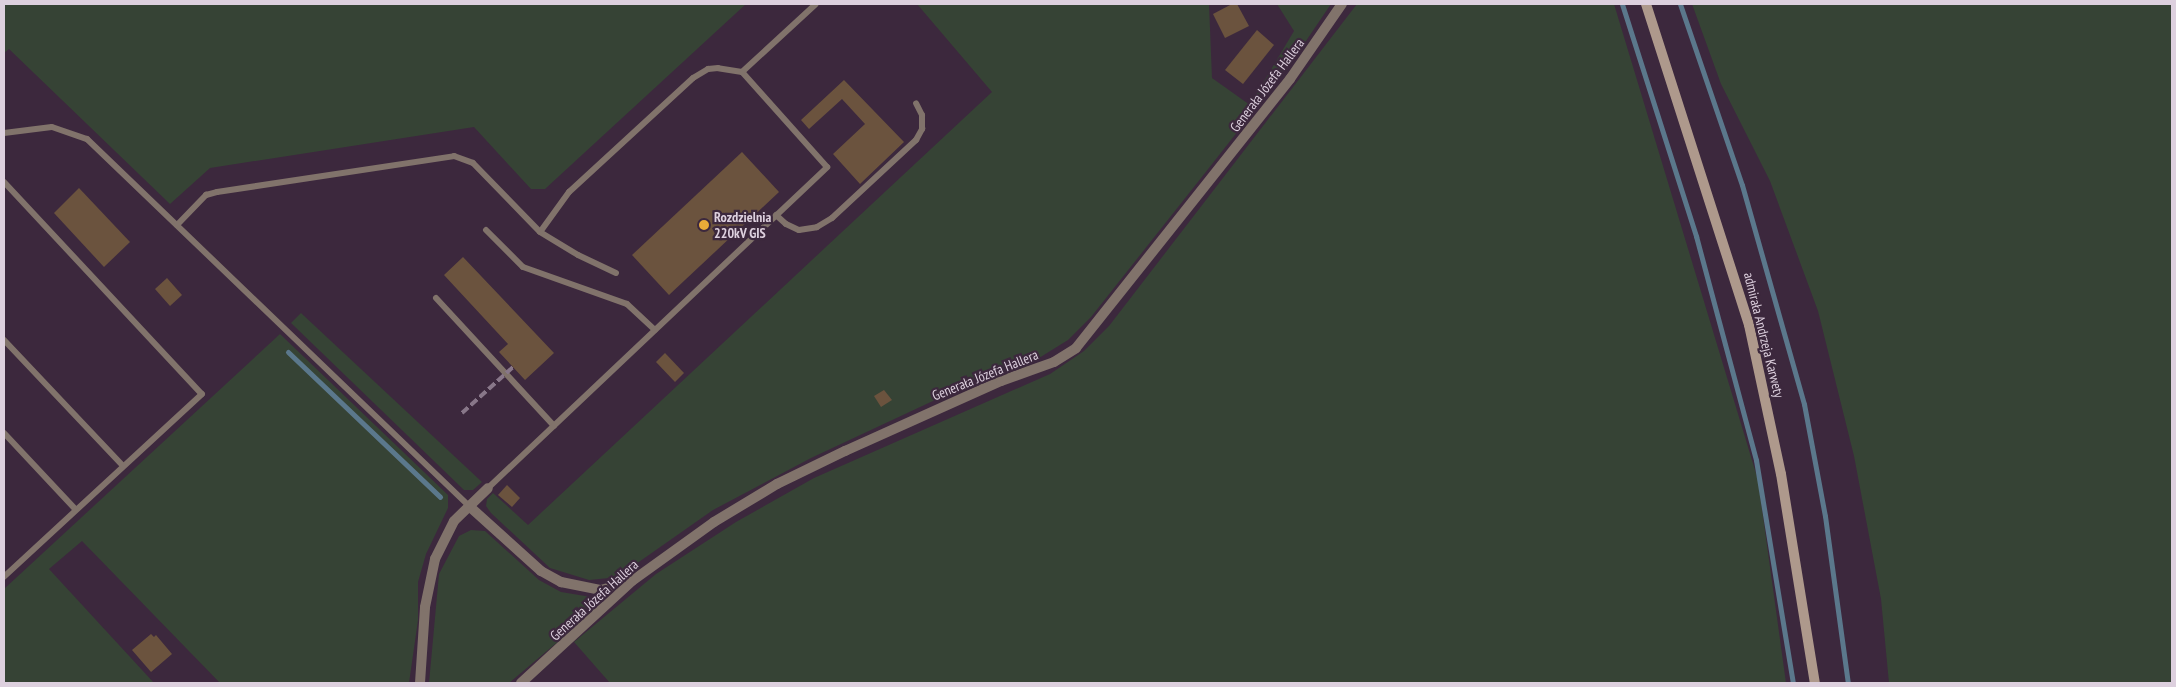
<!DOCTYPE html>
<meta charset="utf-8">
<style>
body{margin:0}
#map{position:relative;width:2176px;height:687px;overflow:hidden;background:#3c283d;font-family:"PT Sans Narrow",sans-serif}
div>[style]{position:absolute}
.green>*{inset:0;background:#364335}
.stream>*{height:5px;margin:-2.5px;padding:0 2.5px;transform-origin:2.5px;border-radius:2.5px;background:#5b788c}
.building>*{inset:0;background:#6b533e}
.lane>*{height:6px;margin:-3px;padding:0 3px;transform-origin:3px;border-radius:3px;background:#81736b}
.street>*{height:10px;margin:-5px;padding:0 5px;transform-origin:5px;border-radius:5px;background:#81736b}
.secondary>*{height:10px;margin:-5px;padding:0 5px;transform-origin:5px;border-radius:5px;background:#ae998c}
.rail>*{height:4px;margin-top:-2px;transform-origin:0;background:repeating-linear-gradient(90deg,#887789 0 8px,transparent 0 12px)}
.dots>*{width:14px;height:14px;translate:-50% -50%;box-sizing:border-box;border:2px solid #3c283d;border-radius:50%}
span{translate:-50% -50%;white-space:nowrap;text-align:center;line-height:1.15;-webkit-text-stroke:4.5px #3c283d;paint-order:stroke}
.street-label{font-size:14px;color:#ddd0de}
.poi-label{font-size:14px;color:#ddd0de;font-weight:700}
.left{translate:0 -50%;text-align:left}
.frame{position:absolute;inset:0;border:5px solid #ddd0de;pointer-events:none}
</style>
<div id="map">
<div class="green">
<div style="clip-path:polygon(4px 4px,746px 4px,545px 189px,531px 189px,474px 127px,210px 168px,170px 204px,9px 49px,4px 53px)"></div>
<div style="clip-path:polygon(917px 4px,1209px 4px,1212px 78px,1250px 105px,1294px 31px,1277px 4px,1331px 4px,1289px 66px,1205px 173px,1091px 317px,1068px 340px,1039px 358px,950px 393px,811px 458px,713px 510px,626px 571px,609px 578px,589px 580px,550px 568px,491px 513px,486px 506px,487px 499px,493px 493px,528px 525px,992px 92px)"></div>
<div style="clip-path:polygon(1357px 4px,1614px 4px,1758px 480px,1786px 683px,610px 683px,574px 642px,656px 574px,736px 522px,814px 478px,1050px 374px,1084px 351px,1109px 326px)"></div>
<div style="clip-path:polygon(1692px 4px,2172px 4px,2172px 683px,1889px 683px,1881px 599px,1854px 456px,1818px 311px,1770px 181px,1721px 84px)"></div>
<div style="clip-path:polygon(301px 313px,482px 482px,473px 490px,464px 490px,291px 323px)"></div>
<div style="clip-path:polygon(280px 334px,448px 495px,448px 508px,426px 554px,418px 582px,418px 620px,409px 683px,220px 683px,82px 541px,49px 569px,154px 683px,4px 683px,4px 589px)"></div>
<div style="clip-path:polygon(471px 530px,485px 531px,539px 580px,561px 592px,591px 597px,595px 604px,593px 612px,509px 683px,429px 683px,439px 574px,459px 536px)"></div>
</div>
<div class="stream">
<div style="left:1622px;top:4px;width:244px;rotate:72.3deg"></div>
<div style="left:1696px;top:236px;width:232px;rotate:75deg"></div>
<div style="left:1756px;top:460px;width:226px;rotate:80.6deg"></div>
<div style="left:1680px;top:4px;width:191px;rotate:71.1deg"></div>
<div style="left:1742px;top:185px;width:228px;rotate:74.2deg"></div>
<div style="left:1804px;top:404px;width:114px;rotate:79.4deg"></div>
<div style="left:1825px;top:516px;width:169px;rotate:82.2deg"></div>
<div style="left:288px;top:352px;width:210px;rotate:43.6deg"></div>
</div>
<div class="building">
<div style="clip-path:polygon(1232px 4px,1237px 4px,1249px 26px,1225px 38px,1213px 14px)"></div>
<div style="clip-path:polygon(1257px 30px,1274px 45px,1243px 84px,1225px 70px)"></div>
<div style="clip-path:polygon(844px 80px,904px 142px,860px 184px,833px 154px,865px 124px,842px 99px,809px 129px,801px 120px)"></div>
<div style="clip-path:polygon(742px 152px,779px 192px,669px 295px,632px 255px)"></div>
<div style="clip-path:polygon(79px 188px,130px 242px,104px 267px,54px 213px)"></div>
<div style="clip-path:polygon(463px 257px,554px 353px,525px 380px,499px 352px,508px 344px,444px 275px)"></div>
<div style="clip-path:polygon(167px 278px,182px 295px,170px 306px,155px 289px)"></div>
<div style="clip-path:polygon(665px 353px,684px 373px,675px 382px,656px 362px)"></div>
<div style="clip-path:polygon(884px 390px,892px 400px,881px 407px,874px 396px)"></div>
<div style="clip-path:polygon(507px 485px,520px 498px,512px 507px,498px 495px)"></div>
<div style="clip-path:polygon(151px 634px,154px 637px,156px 635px,172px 654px,151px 672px,132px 650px)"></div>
</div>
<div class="lane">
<div style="left:742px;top:72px;width:100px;rotate:-42.6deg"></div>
<div style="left:4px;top:133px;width:48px;rotate:-7.1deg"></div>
<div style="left:52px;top:127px;width:37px;rotate:19deg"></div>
<div style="left:87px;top:139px;width:530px;rotate:43.85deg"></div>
<div style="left:4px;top:182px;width:290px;rotate:47deg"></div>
<div style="left:202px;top:394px;width:270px;rotate:137.3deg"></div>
<div style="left:776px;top:215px;width:13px;rotate:42deg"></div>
<div style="left:786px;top:224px;width:14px;rotate:25deg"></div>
<div style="left:799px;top:230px;width:18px;rotate:-9deg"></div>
<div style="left:817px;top:227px;width:17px;rotate:-31deg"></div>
<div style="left:832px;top:218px;width:115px;rotate:-42.9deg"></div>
<div style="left:916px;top:140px;width:13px;rotate:-61deg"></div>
<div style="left:922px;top:129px;width:14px;rotate:-90deg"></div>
<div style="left:922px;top:115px;width:13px;rotate:-117deg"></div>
<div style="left:177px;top:225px;width:42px;rotate:-46deg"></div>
<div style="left:206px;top:195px;width:11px;rotate:-15deg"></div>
<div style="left:217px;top:192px;width:240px;rotate:-8.6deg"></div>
<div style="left:454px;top:156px;width:20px;rotate:20deg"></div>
<div style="left:473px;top:163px;width:96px;rotate:45.8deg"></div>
<div style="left:540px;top:232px;width:44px;rotate:31.2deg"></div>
<div style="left:578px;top:255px;width:42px;rotate:25.3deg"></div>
<div style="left:486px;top:230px;width:52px;rotate:45deg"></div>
<div style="left:523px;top:267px;width:110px;rotate:19.6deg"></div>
<div style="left:627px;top:304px;width:38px;rotate:43deg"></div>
<div style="left:436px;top:298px;width:174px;rotate:47.3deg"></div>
<div style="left:4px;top:340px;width:173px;rotate:46.6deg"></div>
<div style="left:4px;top:433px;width:105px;rotate:46.9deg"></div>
<div style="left:488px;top:488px;width:467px;rotate:-43.4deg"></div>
<div style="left:827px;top:167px;width:127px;rotate:-131.8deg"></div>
<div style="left:742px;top:72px;width:24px;rotate:-171deg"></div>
<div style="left:718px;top:68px;width:10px;rotate:174deg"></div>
<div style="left:708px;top:69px;width:17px;rotate:149deg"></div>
<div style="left:693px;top:78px;width:168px;rotate:137.4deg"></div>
<div style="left:569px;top:192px;width:49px;rotate:125.9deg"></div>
</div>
<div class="street">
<div style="left:469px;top:506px;width:97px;rotate:42.1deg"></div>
<div style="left:541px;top:571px;width:23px;rotate:29deg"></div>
<div style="left:561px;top:582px;width:41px;rotate:11.3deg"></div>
<div style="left:601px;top:590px;width:26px;rotate:-16deg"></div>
<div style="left:420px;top:683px;width:76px;rotate:-86.2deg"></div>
<div style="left:425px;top:607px;width:49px;rotate:-78.2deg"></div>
<div style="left:435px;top:559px;width:42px;rotate:-63.4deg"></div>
<div style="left:454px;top:521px;width:47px;rotate:-44.1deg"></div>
<div style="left:521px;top:683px;width:151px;rotate:-42.6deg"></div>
<div style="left:632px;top:581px;width:101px;rotate:-35.7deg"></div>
<div style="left:714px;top:522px;width:74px;rotate:-31.1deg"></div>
<div style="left:777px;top:484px;width:76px;rotate:-25.9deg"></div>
<div style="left:845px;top:451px;width:171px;rotate:-24.2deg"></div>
<div style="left:1001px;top:381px;width:56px;rotate:-19.7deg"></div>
<div style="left:1054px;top:362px;width:26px;rotate:-32deg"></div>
<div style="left:1076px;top:348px;width:344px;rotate:-51.5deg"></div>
<div style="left:1290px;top:79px;width:91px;rotate:-55.3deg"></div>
</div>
<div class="secondary">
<div style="left:1646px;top:4px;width:337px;rotate:72.2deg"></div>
<div style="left:1749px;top:325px;width:152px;rotate:77.9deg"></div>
<div style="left:1781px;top:474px;width:212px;rotate:80.8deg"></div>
</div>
<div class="rail">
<div style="left:462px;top:413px;width:69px;rotate:-42deg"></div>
</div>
<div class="dots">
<div style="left:704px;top:225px;background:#e9ab38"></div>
</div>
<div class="street-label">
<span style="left:1267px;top:85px;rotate:-53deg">Generała Józefa Hallera</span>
<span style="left:1764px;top:335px;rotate:76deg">admirała Andrzeja Karwety</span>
<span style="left:985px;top:375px;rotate:-22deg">Generała Józefa Hallera</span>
<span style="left:594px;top:600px;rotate:-42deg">Generała Józefa Hallera</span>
</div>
<div class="poi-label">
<span class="left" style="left:714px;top:225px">Rozdzielnia<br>220kV GIS</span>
</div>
<div class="frame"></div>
</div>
